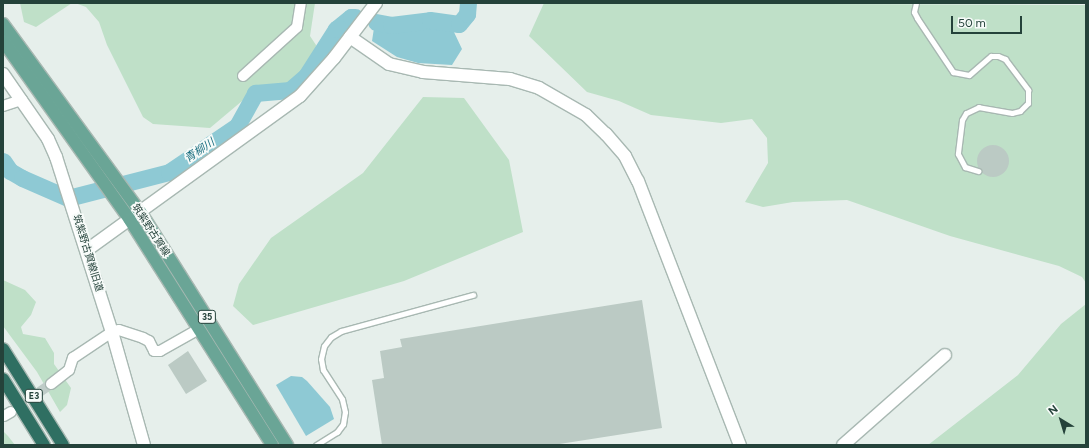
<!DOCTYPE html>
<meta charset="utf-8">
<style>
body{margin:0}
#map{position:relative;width:1089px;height:448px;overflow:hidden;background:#e6efeb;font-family:Figtree,"Noto Sans JP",sans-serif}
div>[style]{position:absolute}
.green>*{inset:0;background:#bfe0c8}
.water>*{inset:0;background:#8ec9d4}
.river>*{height:17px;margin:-8.5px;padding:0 8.5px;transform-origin:8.5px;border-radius:8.5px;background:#8ec9d4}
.building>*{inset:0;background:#bbcac4}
.round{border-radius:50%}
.minor-tunnel>*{height:10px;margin-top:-5px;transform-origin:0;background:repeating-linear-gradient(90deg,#bfccc8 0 10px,transparent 0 15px)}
.roads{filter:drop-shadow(1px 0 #a8b8b2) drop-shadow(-1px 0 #a8b8b2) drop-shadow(0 1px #a8b8b2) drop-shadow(0 -1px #a8b8b2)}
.service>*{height:5px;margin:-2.5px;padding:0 2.5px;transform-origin:2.5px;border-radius:2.5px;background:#fff}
.minor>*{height:10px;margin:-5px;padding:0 5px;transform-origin:5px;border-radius:5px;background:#fff}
.tertiary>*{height:12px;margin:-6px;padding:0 6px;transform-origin:6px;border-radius:6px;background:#fff}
.primary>*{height:12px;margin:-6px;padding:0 6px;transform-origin:6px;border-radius:6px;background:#6aa596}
.motorway>*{height:12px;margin:-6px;padding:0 6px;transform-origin:6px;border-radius:6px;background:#2f6f62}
span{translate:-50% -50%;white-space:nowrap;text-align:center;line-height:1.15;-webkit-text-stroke:3.5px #f7fbf9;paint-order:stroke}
.shield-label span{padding:1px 3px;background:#f7fbf9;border:1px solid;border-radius:3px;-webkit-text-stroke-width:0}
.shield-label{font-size:9px;color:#24423a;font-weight:700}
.street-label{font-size:10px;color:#24423a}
.water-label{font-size:11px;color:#1c6f80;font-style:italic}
.frame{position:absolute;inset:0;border:4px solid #24423a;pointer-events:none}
.north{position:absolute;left:1041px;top:400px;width:40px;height:40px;-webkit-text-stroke:3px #f7fbf9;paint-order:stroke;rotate:322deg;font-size:11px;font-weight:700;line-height:16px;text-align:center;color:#24423a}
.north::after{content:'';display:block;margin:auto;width:14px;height:18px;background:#24423a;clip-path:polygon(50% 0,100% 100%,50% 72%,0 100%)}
.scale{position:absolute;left:951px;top:16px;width:71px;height:18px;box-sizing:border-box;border:2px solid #24423a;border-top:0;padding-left:5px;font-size:12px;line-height:14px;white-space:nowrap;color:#24423a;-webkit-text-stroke:3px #f7fbf9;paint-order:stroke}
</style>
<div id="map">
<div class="green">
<div style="clip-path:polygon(20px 3px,72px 3px,36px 27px,24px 22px)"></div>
<div style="clip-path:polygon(75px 3px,315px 3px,310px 36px,316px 45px,314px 63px,291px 87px,270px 87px,248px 96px,210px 128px,153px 124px,143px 117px,107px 45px,99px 22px,86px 7px)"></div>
<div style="clip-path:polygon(544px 3px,1086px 5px,1086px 283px,1082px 277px,1059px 266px,950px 236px,847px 200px,793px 202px,763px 207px,745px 202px,768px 163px,767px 138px,752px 119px,721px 123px,651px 115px,619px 101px,587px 92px,529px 36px)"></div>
<div style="clip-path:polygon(423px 97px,464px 98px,509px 160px,523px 232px,404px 281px,253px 325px,233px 306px,239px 284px,271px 238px,363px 173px)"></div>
<div style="clip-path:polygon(3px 280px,25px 290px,36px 302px,31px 315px,21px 327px,23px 334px,45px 338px,54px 353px,54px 364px,71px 388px,67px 405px,60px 412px,37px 372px,3px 326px)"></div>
<div style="clip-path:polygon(1086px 304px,1086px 445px,928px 445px,1018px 375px,1061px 324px)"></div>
<div style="clip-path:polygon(3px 431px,8px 436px,15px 445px,3px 445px)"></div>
</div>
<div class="water">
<div style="clip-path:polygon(434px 25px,453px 30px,462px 49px,452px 65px,418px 63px,397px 57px,372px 41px,374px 28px,392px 31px)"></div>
<div style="clip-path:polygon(291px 376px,302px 377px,307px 381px,330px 407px,334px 419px,306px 436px,276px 385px)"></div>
</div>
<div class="river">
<div style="left:376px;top:22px;width:15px;rotate:11deg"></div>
<div style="left:391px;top:25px;width:39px;rotate:-7deg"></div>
<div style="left:430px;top:20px;width:29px;rotate:8deg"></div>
<div style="left:459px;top:24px;width:13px;rotate:-51deg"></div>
<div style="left:467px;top:14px;width:11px;rotate:-85deg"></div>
<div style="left:3px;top:161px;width:12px;rotate:55deg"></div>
<div style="left:10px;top:171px;width:14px;rotate:30deg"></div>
<div style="left:22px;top:178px;width:50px;rotate:23.5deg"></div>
<div style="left:68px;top:198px;width:104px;rotate:-14.4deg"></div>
<div style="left:169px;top:172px;width:82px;rotate:-34.1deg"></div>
<div style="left:237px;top:126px;width:38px;rotate:-61deg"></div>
<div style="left:255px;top:93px;width:35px;rotate:-5deg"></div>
<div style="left:290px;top:90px;width:21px;rotate:-41deg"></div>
<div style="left:306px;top:76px;width:56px;rotate:-57.4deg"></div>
<div style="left:336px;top:29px;width:19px;rotate:-39deg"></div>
<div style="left:351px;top:17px;width:4px"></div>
</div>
<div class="building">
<div class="round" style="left:977px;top:145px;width:32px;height:32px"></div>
<div style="clip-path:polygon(642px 300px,662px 428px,553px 445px,382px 445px,372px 380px,384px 378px,380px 351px,402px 347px,400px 339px)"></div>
<div style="clip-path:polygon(188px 351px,207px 381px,186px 394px,168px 365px)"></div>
</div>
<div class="minor-tunnel">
<div style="left:15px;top:409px;width:44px;rotate:-34.8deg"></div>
</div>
<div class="roads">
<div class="service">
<div style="left:916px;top:3px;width:9px;rotate:103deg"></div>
<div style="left:914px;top:12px;width:7px;rotate:63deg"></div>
<div style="left:917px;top:18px;width:65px;rotate:56.3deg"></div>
<div style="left:953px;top:72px;width:16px;rotate:11deg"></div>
<div style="left:969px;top:75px;width:29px;rotate:-41deg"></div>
<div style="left:991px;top:56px;width:7px"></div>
<div style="left:998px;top:56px;width:8px;rotate:23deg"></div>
<div style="left:1005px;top:59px;width:39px;rotate:53deg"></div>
<div style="left:1028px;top:90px;width:13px;rotate:90deg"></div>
<div style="left:1028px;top:103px;width:11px;rotate:135deg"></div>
<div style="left:1020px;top:111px;width:8px;rotate:166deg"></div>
<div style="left:1012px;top:113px;width:34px;rotate:-170deg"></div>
<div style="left:979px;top:107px;width:14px;rotate:155deg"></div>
<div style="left:966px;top:113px;width:8px;rotate:120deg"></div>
<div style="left:962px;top:120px;width:34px;rotate:97deg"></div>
<div style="left:958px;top:154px;width:15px;rotate:62deg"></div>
<div style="left:965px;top:167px;width:14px;rotate:17deg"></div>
<div style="left:316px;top:445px;width:25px;rotate:-32deg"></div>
<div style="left:337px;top:432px;width:10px;rotate:-53deg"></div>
<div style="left:343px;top:424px;width:12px;rotate:-81deg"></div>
<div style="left:345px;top:412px;width:13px;rotate:-103deg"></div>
<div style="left:342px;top:399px;width:35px;rotate:-123deg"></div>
<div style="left:323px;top:370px;width:11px;rotate:-100deg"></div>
<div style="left:321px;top:359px;width:13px;rotate:-77deg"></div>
<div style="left:324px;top:346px;width:11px;rotate:-52deg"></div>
<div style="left:331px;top:337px;width:12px;rotate:-31deg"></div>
<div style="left:341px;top:331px;width:137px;rotate:-15.3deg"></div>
</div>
<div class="minor">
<div style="left:243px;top:76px;width:73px;rotate:-42.2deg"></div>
<div style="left:297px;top:27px;width:24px;rotate:-81deg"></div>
<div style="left:3px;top:106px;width:20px;rotate:-18deg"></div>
<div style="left:51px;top:384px;width:23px;rotate:-38deg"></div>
<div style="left:69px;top:370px;width:13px;rotate:-72deg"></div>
<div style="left:73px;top:358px;width:47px;rotate:-33.7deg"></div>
<div style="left:112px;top:332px;width:7px;rotate:-16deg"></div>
<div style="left:119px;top:330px;width:25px;rotate:18deg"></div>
<div style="left:143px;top:338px;width:7px;rotate:27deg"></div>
<div style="left:149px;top:341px;width:11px;rotate:63deg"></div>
<div style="left:154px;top:351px;width:6px"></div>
<div style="left:160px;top:351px;width:45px;rotate:-29.4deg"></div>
<div style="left:4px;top:416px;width:8px;rotate:-30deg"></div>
</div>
<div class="tertiary">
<div style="left:350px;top:37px;width:47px;rotate:34.7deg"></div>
<div style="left:389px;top:64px;width:35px;rotate:13deg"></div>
<div style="left:423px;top:72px;width:87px;rotate:4.6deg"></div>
<div style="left:510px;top:79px;width:30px;rotate:17deg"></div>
<div style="left:539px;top:88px;width:54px;rotate:29.9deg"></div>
<div style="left:586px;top:115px;width:28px;rotate:44deg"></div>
<div style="left:606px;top:134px;width:29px;rotate:49deg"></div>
<div style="left:625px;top:156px;width:28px;rotate:63deg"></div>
<div style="left:638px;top:181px;width:283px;rotate:68.9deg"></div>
<div style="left:3px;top:74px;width:79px;rotate:55.3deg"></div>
<div style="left:48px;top:139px;width:20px;rotate:66deg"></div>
<div style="left:56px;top:157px;width:184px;rotate:72.3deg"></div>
<div style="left:112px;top:332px;width:117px;rotate:74.2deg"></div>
<div style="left:87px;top:250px;width:263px;rotate:-35.9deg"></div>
<div style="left:300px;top:96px;width:51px;rotate:-48.2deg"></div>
<div style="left:334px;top:58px;width:69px;rotate:-52.6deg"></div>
<div style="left:843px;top:445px;width:136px;rotate:-41.4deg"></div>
</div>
<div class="primary">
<div style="left:3px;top:24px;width:234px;rotate:53.9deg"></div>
<div style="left:141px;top:213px;width:274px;rotate:57.8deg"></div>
<div style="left:3px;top:41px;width:219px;rotate:54.6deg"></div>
<div style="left:130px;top:220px;width:266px;rotate:57.7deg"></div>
</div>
<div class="motorway">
<div style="left:3px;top:349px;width:113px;rotate:58deg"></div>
<div style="left:3px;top:379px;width:78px;rotate:58.2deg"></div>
</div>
</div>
<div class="shield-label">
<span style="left:207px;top:317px">35</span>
<span style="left:34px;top:396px">E3</span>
</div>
<div class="street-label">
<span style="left:151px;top:230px;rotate:57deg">筑紫野古賀線</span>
<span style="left:88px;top:253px;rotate:73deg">筑紫野古賀線旧道</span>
</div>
<div class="water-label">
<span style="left:200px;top:151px;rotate:-34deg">青柳川</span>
</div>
<div class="frame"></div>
<div class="north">N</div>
<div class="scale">50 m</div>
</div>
